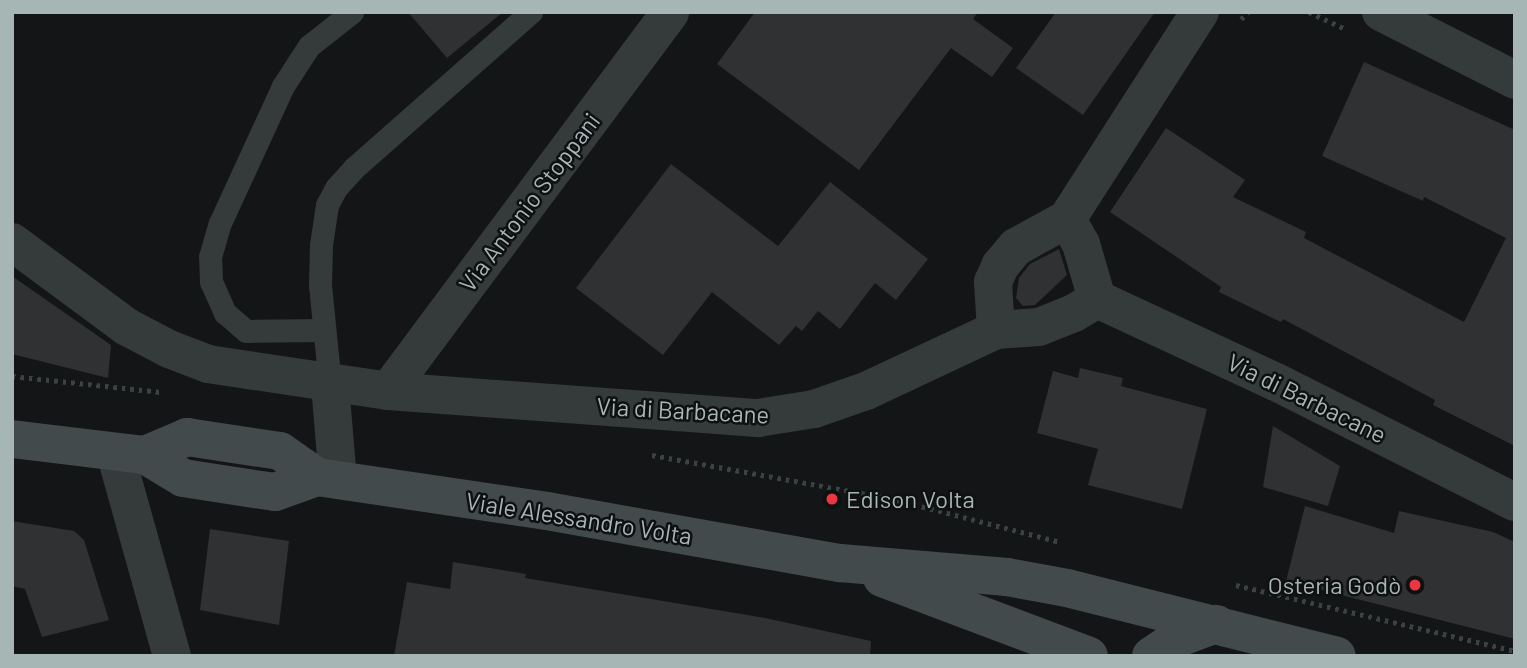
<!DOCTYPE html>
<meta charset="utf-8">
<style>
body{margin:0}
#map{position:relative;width:1527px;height:668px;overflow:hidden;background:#141516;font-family:Barlow,sans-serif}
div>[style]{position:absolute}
.building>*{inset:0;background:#2f3132}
.path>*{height:4.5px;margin-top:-2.25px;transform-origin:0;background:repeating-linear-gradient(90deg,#3b4242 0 3.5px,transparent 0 8.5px)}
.lane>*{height:23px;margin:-11.5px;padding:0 11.5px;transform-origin:11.5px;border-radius:11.5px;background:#353a3b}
.street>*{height:38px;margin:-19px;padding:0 19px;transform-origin:19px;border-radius:19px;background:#353a3b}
.secondary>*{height:38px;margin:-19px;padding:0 19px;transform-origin:19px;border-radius:19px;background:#434a4b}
.dots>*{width:19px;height:19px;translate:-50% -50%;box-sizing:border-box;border:4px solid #0f1011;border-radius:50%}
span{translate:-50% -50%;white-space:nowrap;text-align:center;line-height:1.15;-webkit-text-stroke:5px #0f1011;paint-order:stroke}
.street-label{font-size:24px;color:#a6b6b5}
.poi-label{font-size:24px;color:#a6b6b5}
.left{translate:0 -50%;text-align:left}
.right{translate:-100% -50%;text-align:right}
.frame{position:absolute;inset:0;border:14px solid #a6b6b5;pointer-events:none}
</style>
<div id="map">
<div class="building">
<div style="clip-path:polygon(408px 12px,503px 12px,447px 58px)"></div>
<div style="clip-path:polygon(755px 12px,978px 12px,973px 19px,1013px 48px,992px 77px,951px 48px,859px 170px,717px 64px)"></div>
<div style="clip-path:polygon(1056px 12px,1155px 12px,1083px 115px,1016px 68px)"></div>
<div style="clip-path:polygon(1364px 62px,1515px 130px,1515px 446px,1433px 405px,1435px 400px,1283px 319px,1281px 322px,1219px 292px,1221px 287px,1110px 212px,1166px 128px,1245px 180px,1233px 197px,1306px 232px,1304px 238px,1464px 322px,1506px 238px,1424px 197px,1423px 201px,1322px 156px)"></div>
<div style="clip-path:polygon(671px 164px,778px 246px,830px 182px,928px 259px,896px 300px,875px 283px,840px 329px,818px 311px,802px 331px,796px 326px,779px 345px,712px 292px,663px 355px,576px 288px)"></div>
<div style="clip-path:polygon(1059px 249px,1067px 275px,1035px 305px,1023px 306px,1016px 298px,1019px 278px,1030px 264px)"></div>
<div style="clip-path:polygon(12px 276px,111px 345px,108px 378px,12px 354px)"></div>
<div style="clip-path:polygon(1080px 368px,1123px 378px,1121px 386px,1207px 409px,1182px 509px,1088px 485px,1098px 449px,1037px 433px,1053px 371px,1078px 378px)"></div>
<div style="clip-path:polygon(1273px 426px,1340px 466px,1328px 506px,1263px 487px)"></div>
<div style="clip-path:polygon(1305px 506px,1394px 533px,1399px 511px,1493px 532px,1515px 542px,1515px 639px,1286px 581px)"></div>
<div style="clip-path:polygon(12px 521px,74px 531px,84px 540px,109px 620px,42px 637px,25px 589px,12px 586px)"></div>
<div style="clip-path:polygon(210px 529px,289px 541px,279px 625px,200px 610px)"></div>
<div style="clip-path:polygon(453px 562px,526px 574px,525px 578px,765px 618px,871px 641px,870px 656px,394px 656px,407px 582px,450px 589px)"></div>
</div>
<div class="path">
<div style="left:1309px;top:12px;width:38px;rotate:25deg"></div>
<div style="left:1241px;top:19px;width:10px;rotate:-45deg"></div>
<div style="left:12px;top:376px;width:150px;rotate:6.1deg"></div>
<div style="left:652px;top:455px;width:241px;rotate:10.3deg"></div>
<div style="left:889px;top:498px;width:177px;rotate:14.4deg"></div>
<div style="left:1236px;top:585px;width:287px;rotate:13.3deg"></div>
</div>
<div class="lane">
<div style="left:323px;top:330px;width:77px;rotate:179.3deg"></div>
<div style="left:246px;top:331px;width:28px;rotate:-139deg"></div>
<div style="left:225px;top:313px;width:34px;rotate:-114deg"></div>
<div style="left:211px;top:282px;width:25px;rotate:-92deg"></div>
<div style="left:210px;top:257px;width:35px;rotate:-74deg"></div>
<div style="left:220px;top:223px;width:151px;rotate:-65.3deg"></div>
<div style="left:283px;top:86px;width:48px;rotate:-57deg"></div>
<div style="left:309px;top:46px;width:55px;rotate:-38.3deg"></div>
<div style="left:330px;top:385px;width:100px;rotate:-95.7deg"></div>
<div style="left:320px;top:285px;width:40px;rotate:-88.6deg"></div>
<div style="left:321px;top:245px;width:40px;rotate:-81.5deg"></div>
<div style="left:327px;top:205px;width:19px;rotate:-62deg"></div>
<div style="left:336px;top:188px;width:27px;rotate:-48deg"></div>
<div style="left:354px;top:168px;width:236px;rotate:-41.4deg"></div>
</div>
<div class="street">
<div style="left:1381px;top:12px;width:150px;rotate:26.9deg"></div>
<div style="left:1067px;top:219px;width:29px;rotate:61deg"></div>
<div style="left:1081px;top:244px;width:57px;rotate:73.8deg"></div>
<div style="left:12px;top:242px;width:143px;rotate:36.5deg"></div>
<div style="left:127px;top:327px;width:47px;rotate:27.6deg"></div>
<div style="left:169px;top:349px;width:42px;rotate:21deg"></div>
<div style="left:208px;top:364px;width:182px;rotate:8.5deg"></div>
<div style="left:388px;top:391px;width:371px;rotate:4.2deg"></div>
<div style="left:758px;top:418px;width:57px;rotate:-9.1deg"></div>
<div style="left:814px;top:409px;width:55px;rotate:-19.1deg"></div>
<div style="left:866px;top:391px;width:144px;rotate:-25.1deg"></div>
<div style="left:996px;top:330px;width:43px;rotate:-4deg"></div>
<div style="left:1039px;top:327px;width:38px;rotate:-22deg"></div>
<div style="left:1074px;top:313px;width:27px;rotate:-31deg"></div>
<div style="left:1097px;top:299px;width:197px;rotate:24.9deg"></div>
<div style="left:1276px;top:382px;width:267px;rotate:26.7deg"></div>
<div style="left:996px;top:330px;width:48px;rotate:-93.6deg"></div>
<div style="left:993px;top:282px;width:17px;rotate:-66deg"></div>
<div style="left:1000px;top:266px;width:25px;rotate:-50deg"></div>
<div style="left:1016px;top:247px;width:58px;rotate:-28.8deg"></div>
<div style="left:1067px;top:219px;width:246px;rotate:-57.3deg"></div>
<div style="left:330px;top:385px;width:95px;rotate:85.2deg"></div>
<div style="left:388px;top:391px;width:472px;rotate:-53.3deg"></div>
<div style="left:115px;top:452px;width:212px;rotate:74.4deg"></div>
</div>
<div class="secondary">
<div style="left:12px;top:439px;width:134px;rotate:6.9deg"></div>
<div style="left:145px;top:455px;width:44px;rotate:31.2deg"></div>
<div style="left:183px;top:478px;width:93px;rotate:8.7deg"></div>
<div style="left:275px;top:492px;width:45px;rotate:-19.7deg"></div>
<div style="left:317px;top:477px;width:232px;rotate:8.4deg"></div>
<div style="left:547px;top:511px;width:298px;rotate:10.1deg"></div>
<div style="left:840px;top:563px;width:168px;rotate:4.8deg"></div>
<div style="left:1007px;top:577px;width:61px;rotate:10.4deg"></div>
<div style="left:1067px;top:588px;width:278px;rotate:14.1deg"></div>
<div style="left:145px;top:455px;width:46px;rotate:-23.2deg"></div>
<div style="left:187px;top:437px;width:94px;rotate:8.6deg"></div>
<div style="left:280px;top:451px;width:45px;rotate:35.1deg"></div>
<div style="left:882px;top:578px;width:221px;rotate:20.6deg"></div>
<div style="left:1151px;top:656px;width:30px;rotate:-34deg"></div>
<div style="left:1176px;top:639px;width:43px;rotate:-20.6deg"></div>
</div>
<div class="dots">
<div style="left:832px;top:499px;background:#eb3741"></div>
<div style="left:1415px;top:585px;background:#eb3741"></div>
</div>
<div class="street-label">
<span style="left:529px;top:202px;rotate:-53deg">Via Antonio Stoppani</span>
<span style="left:1307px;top:398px;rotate:26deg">Via di Barbacane</span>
<span style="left:683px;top:410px;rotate:3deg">Via di Barbacane</span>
<span style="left:579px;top:518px;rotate:9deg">Viale Alessandro Volta</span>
</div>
<div class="poi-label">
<span class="left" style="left:846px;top:499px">Edison Volta</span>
<span class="right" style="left:1401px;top:585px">Osteria Godò</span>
</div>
<div class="frame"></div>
</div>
